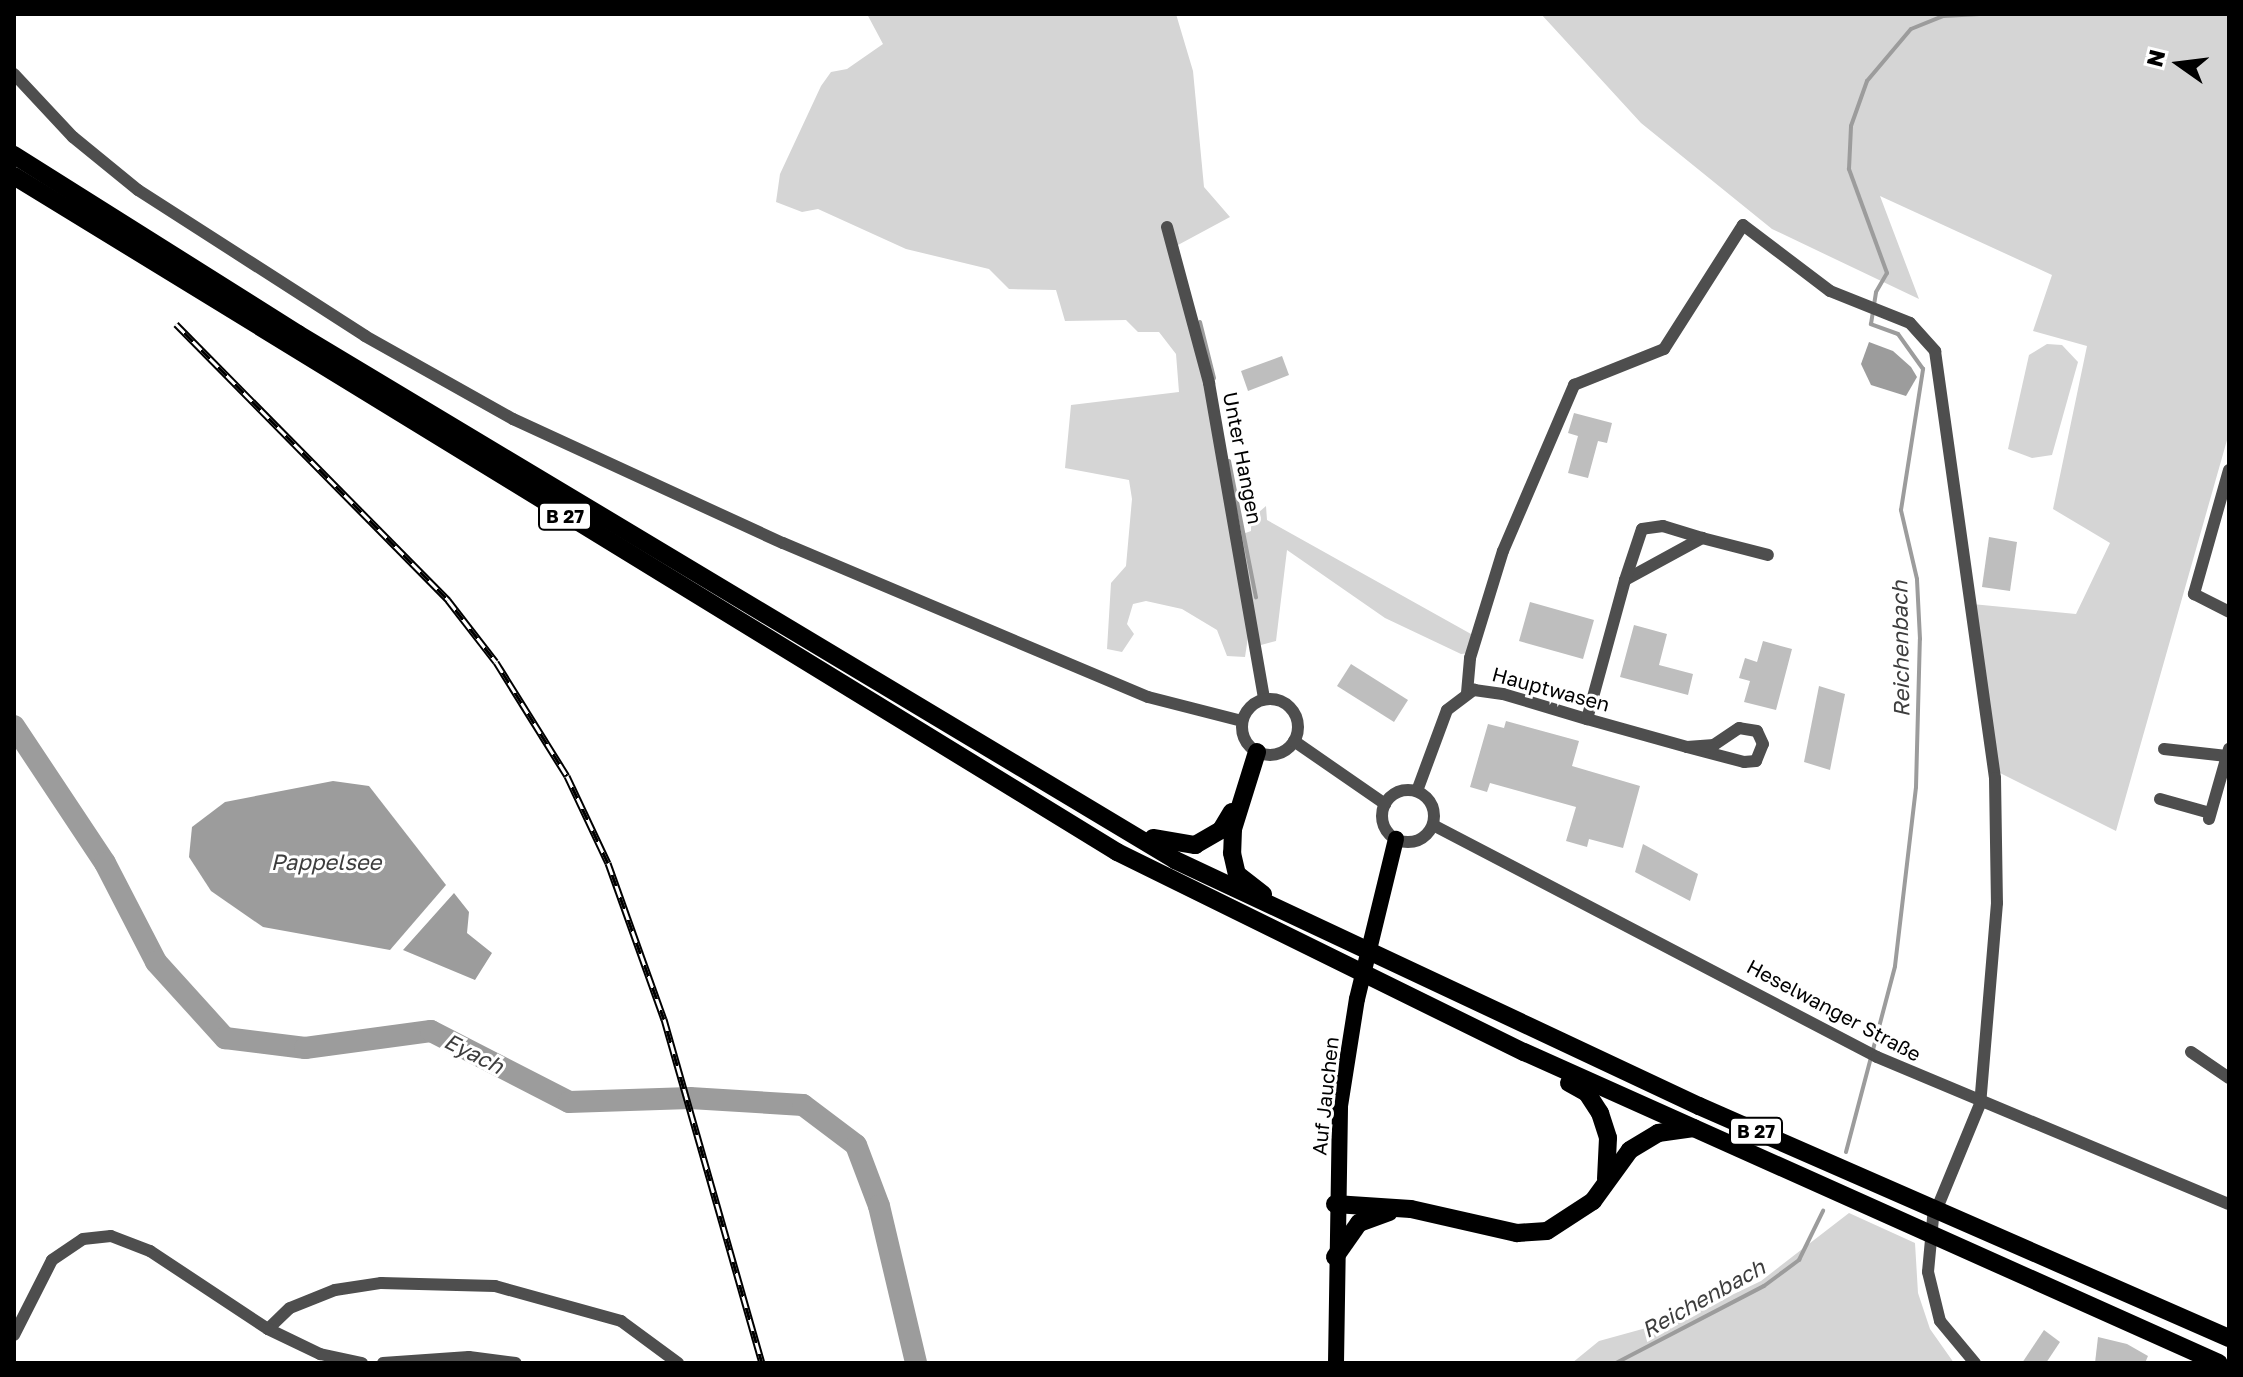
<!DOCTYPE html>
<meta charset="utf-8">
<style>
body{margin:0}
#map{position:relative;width:2243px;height:1377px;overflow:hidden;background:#fff;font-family:"Golos Text",sans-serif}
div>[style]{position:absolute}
.green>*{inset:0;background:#d5d5d5}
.water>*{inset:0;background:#9c9c9c}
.stream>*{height:4px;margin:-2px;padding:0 2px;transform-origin:2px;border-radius:2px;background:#9c9c9c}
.river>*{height:22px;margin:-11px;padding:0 11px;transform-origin:11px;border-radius:11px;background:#9c9c9c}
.building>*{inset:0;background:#bebebe}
.minor>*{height:12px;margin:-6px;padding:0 6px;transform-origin:6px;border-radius:6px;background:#4e4e4e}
.minor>.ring{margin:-6px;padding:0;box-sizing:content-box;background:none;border:12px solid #4e4e4e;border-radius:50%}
.major>*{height:16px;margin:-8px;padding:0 8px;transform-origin:8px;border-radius:8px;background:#000}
.highway>*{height:18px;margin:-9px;padding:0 9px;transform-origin:9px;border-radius:9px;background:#000}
.rail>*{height:7px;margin-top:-3.5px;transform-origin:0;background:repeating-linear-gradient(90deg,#fff 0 12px,#000 0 24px);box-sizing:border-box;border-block:2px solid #000}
span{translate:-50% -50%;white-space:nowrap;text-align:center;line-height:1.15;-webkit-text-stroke:6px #fff;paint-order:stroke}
.shield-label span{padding:2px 6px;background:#fff;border:2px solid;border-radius:6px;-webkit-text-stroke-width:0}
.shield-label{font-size:18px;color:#000;font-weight:700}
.street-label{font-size:20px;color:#000}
.water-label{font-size:22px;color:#3d3d3d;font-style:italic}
.frame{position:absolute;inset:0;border:16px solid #000;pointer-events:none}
.north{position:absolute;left:2139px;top:24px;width:80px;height:80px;-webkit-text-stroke:6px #fff;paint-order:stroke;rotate:284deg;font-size:22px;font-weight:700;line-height:32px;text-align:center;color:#000}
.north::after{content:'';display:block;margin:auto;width:28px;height:36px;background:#000;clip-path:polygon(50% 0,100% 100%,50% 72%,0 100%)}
</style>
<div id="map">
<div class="green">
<div style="clip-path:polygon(867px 14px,1176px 14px,1193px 71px,1204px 187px,1230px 217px,1178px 245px,1237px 536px,1251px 531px,1251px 519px,1266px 506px,1267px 520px,1471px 634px,1470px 653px,1461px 654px,1385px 618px,1287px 550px,1276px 641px,1261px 645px,1248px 637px,1245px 657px,1227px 656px,1217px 630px,1182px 609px,1146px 601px,1133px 604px,1127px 624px,1134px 634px,1122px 652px,1107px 649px,1111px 583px,1126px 566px,1132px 499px,1129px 480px,1065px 468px,1071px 405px,1179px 392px,1176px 354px,1159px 332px,1138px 332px,1126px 320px,1065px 321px,1056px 290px,1009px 289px,989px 269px,906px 249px,818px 209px,802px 212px,776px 202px,780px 174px,821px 86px,831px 72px,847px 69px,883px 44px)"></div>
<div style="clip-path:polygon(1541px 14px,2229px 14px,2229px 433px,2116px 831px,1998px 772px,1972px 604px,2076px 614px,2110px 543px,2053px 509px,2087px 346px,2033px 331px,2052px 275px,1880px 196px,1919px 299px,1772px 229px,1641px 123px)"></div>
<div style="clip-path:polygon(2047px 344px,2062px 345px,2078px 362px,2052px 455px,2032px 458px,2008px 449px,2029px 355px)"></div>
<div style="clip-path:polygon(1849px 1213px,1915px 1243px,1918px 1293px,1930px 1329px,1954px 1363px,1572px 1363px,1599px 1341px,1686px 1317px,1761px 1281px)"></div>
</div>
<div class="water">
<div style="clip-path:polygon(1869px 342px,1893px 351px,1911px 367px,1917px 377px,1906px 396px,1871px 385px,1861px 364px)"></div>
<div style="clip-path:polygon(333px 781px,369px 786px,446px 885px,390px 950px,263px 927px,211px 891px,189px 857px,192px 827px,225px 802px)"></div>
<div style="clip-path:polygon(454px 893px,469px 912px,467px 933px,492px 953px,475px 980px,403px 950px)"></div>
</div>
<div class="stream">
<div style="left:1200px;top:322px;width:58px;rotate:76deg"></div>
<div style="left:1229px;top:461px;width:139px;rotate:78.8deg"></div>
<div style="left:1846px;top:1152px;width:192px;rotate:-75.2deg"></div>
<div style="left:1895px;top:966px;width:180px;rotate:-83.3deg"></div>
<div style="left:1916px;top:787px;width:148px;rotate:-88.5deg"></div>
<div style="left:1920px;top:639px;width:60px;rotate:-92.9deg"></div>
<div style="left:1917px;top:579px;width:71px;rotate:-103.1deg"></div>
<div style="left:1901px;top:510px;width:143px;rotate:-81.1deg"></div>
<div style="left:1923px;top:369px;width:43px;rotate:-125.5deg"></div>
<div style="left:1898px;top:334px;width:29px;rotate:-160deg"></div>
<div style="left:1871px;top:324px;width:32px;rotate:-81deg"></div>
<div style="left:1876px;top:292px;width:22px;rotate:-60deg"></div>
<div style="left:1887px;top:273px;width:111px;rotate:-110.1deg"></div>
<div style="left:1849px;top:169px;width:43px;rotate:-87.3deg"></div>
<div style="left:1851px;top:126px;width:48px;rotate:-70.4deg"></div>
<div style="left:1867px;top:81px;width:68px;rotate:-49.8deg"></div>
<div style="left:1911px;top:29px;width:35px;rotate:-22deg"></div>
<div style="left:1943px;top:16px;width:37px;rotate:-3deg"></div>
<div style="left:1616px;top:1363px;width:167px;rotate:-27.5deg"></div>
<div style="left:1764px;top:1286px;width:44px;rotate:-36.6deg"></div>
<div style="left:1799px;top:1260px;width:55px;rotate:-63.9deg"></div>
</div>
<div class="river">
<div style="left:14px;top:726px;width:164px;rotate:56.4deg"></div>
<div style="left:105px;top:863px;width:111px;rotate:62.7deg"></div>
<div style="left:156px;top:962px;width:103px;rotate:47.8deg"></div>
<div style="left:225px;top:1038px;width:81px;rotate:7.1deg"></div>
<div style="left:305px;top:1048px;width:127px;rotate:-7.7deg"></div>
<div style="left:431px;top:1031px;width:155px;rotate:27.2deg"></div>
<div style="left:569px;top:1102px;width:121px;rotate:-1.9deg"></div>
<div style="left:690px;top:1098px;width:113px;rotate:3.5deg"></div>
<div style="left:803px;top:1105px;width:66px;rotate:37deg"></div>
<div style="left:856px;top:1145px;width:65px;rotate:69.3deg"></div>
<div style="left:879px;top:1206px;width:161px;rotate:76.7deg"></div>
</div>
<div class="building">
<div style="clip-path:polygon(1282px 356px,1289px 375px,1248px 391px,1241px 371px)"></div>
<div style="clip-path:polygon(1574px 413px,1612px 423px,1607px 443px,1598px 441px,1588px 478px,1568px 473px,1578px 436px,1568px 433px)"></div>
<div style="clip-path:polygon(1989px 537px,2017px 542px,2010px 591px,1982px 587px)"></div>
<div style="clip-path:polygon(1530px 602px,1594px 620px,1583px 659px,1519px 641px)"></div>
<div style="clip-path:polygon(1634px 625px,1667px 634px,1659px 665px,1693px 674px,1688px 695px,1620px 677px)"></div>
<div style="clip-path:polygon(1763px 641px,1792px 649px,1776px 710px,1744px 702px,1750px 681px,1739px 678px,1745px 658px,1757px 662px)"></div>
<div style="clip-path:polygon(1351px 664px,1408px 700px,1394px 722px,1337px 686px)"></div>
<div style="clip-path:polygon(1819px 686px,1845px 694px,1830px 770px,1804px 762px)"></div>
<div style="clip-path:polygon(1506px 721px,1579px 741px,1572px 766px,1640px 786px,1623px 848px,1589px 839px,1587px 847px,1566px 841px,1576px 807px,1490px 783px,1487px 792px,1470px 787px,1488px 724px,1504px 728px)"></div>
<div style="clip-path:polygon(1643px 844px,1698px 874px,1690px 901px,1635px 872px)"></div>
<div style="clip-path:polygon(2044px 1330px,2060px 1342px,2046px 1363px,2022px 1363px)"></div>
<div style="clip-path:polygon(2098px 1337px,2127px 1344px,2148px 1356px,2145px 1363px,2095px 1363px)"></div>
</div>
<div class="minor">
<div style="left:14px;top:74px;width:86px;rotate:46.9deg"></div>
<div style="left:73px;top:137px;width:84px;rotate:39.2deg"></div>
<div style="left:138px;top:190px;width:270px;rotate:32.7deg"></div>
<div style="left:365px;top:336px;width:170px;rotate:29.3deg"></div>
<div style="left:513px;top:419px;width:297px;rotate:24.7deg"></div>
<div style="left:783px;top:543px;width:396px;rotate:22.9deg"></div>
<div style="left:1148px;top:697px;width:97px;rotate:14.3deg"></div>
<div style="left:1167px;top:227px;width:162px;rotate:74.9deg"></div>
<div style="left:1209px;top:383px;width:321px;rotate:80.1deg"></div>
<div style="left:2229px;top:470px;width:129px;rotate:105.8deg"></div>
<div style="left:2194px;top:594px;width:39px;rotate:27deg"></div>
<div style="left:1702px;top:538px;width:68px;rotate:14.4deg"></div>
<div style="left:1467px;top:693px;width:35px;rotate:-85deg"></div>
<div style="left:1470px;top:658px;width:112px;rotate:-72.9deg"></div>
<div style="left:1503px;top:551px;width:181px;rotate:-66.8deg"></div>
<div style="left:1574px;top:385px;width:97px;rotate:-21.8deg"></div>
<div style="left:1664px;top:349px;width:147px;rotate:-57.5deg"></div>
<div style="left:1743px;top:225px;width:109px;rotate:37.2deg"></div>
<div style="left:1830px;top:291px;width:86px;rotate:21.8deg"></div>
<div style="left:1910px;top:323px;width:38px;rotate:48deg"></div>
<div style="left:1935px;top:351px;width:431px;rotate:82deg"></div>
<div style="left:1995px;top:778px;width:125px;rotate:89.1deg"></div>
<div style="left:1997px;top:903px;width:202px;rotate:94.8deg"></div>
<div style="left:1980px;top:1104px;width:123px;rotate:112.4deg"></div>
<div style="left:1933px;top:1218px;width:54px;rotate:95.3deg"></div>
<div style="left:1928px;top:1272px;width:50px;rotate:76.2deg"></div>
<div style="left:1940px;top:1321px;width:55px;rotate:50.2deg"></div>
<div class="ring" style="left:1242px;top:699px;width:44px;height:44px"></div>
<div style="left:1587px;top:719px;width:144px;rotate:-74.7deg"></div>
<div style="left:1625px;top:580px;width:88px;rotate:-28.6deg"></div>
<div style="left:1702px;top:538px;width:41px;rotate:-162.9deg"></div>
<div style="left:1663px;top:526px;width:21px;rotate:172deg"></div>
<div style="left:1642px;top:529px;width:54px;rotate:108.4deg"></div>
<div style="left:1294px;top:741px;width:111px;rotate:34.7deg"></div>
<div style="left:2164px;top:749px;width:63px;rotate:6.3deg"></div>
<div class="ring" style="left:1382px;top:790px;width:40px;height:40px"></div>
<div style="left:1417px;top:791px;width:86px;rotate:-69.7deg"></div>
<div style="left:1447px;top:710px;width:34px;rotate:-37deg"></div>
<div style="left:1474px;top:690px;width:29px;rotate:8deg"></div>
<div style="left:1503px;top:694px;width:88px;rotate:16.6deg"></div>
<div style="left:1587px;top:719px;width:104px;rotate:15.6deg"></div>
<div style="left:1687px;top:747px;width:59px;rotate:14.7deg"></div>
<div style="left:1744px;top:762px;width:12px;rotate:-5deg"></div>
<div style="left:1756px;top:761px;width:18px;rotate:-68deg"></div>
<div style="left:1763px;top:744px;width:14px;rotate:-115deg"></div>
<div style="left:1757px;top:731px;width:18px;rotate:-171deg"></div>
<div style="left:1739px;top:728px;width:30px;rotate:146deg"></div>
<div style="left:1714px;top:745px;width:27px;rotate:176deg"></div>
<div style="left:2160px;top:799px;width:52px;rotate:15.6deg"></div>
<div style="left:2209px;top:819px;width:73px;rotate:-74.1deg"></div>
<div style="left:1433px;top:825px;width:501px;rotate:27.59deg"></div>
<div style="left:1877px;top:1057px;width:381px;rotate:22.7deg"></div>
<div style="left:2191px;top:1052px;width:46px;rotate:34.4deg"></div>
<div style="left:268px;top:1329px;width:30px;rotate:-44deg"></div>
<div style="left:290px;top:1308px;width:48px;rotate:-21.8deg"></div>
<div style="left:335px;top:1290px;width:47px;rotate:-8.7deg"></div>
<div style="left:381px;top:1283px;width:114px;rotate:1.5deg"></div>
<div style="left:495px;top:1286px;width:131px;rotate:15.5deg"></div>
<div style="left:621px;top:1321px;width:71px;rotate:36.4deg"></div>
<div style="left:14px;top:1335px;width:84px;rotate:-63.1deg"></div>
<div style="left:52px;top:1260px;width:37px;rotate:-34deg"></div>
<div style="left:83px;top:1239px;width:28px;rotate:-6deg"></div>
<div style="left:111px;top:1236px;width:42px;rotate:21deg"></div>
<div style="left:150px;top:1251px;width:141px;rotate:33.5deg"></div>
<div style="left:268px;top:1329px;width:58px;rotate:25.7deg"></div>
<div style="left:320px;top:1354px;width:43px;rotate:12.1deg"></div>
<div style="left:383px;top:1363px;width:86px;rotate:-4deg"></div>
<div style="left:469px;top:1357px;width:47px;rotate:7.3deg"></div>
</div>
<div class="major">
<div style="left:1336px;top:1363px;width:257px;rotate:-89.1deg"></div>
<div style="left:1340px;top:1106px;width:108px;rotate:-81deg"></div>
<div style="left:1357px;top:999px;width:165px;rotate:-76.3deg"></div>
</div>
<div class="highway">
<div style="left:14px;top:155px;width:336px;rotate:32.2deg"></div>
<div style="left:298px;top:334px;width:1023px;rotate:30.95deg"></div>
<div style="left:1175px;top:860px;width:579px;rotate:25.15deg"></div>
<div style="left:1699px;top:1106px;width:579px;rotate:23.64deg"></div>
<div style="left:14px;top:176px;width:1294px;rotate:31.5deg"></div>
<div style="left:1117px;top:852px;width:453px;rotate:26.2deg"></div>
<div style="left:1524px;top:1052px;width:761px;rotate:24.11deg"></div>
<div style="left:1257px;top:752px;width:81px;rotate:107.3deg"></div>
<div style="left:1233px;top:829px;width:24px;rotate:92deg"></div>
<div style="left:1232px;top:853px;width:22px;rotate:77deg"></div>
<div style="left:1237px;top:874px;width:33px;rotate:38deg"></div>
<div style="left:1153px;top:838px;width:43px;rotate:9.5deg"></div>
<div style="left:1195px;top:845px;width:30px;rotate:-30deg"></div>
<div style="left:1221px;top:830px;width:21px;rotate:-59deg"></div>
<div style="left:1569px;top:1083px;width:21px;rotate:29deg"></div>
<div style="left:1587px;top:1093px;width:24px;rotate:57deg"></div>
<div style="left:1600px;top:1113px;width:26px;rotate:72deg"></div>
<div style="left:1608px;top:1138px;width:41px;rotate:92.8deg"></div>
<div style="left:1335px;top:1204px;width:76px;rotate:3.8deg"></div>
<div style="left:1411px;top:1209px;width:109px;rotate:12.8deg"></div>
<div style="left:1517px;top:1233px;width:30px;rotate:-4deg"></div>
<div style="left:1547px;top:1231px;width:55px;rotate:-33.1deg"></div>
<div style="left:1593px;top:1201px;width:63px;rotate:-54deg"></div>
<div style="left:1630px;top:1150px;width:33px;rotate:-31deg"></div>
<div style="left:1658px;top:1133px;width:36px;rotate:-8deg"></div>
<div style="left:1335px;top:1257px;width:42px;rotate:-54.8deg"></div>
<div style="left:1359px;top:1223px;width:32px;rotate:-20deg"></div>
</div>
<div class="rail">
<div style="left:176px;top:324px;width:388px;rotate:45.4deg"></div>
<div style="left:448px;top:600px;width:78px;rotate:52.3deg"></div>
<div style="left:496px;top:662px;width:134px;rotate:58.1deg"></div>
<div style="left:567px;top:776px;width:96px;rotate:64.8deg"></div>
<div style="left:608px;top:863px;width:166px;rotate:70.3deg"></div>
<div style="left:664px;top:1019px;width:358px;rotate:74.1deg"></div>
</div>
<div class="shield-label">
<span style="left:565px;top:516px">B 27</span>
<span style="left:1756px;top:1131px">B 27</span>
</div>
<div class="street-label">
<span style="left:1243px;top:458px;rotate:79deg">Unter Hangen</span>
<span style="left:1551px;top:689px;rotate:15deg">Hauptwasen</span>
<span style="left:1834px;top:1010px;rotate:28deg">Heselwanger Straße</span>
<span style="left:1325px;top:1096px;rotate:-84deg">Auf Jauchen</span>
</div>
<div class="water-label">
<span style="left:1900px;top:649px;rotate:-91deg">Reichenbach</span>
<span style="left:326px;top:862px">Pappelsee</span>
<span style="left:474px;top:1053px;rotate:27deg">Eyach</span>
<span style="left:1703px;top:1298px;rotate:-29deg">Reichenbach</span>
</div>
<div class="frame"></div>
<div class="north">N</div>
</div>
